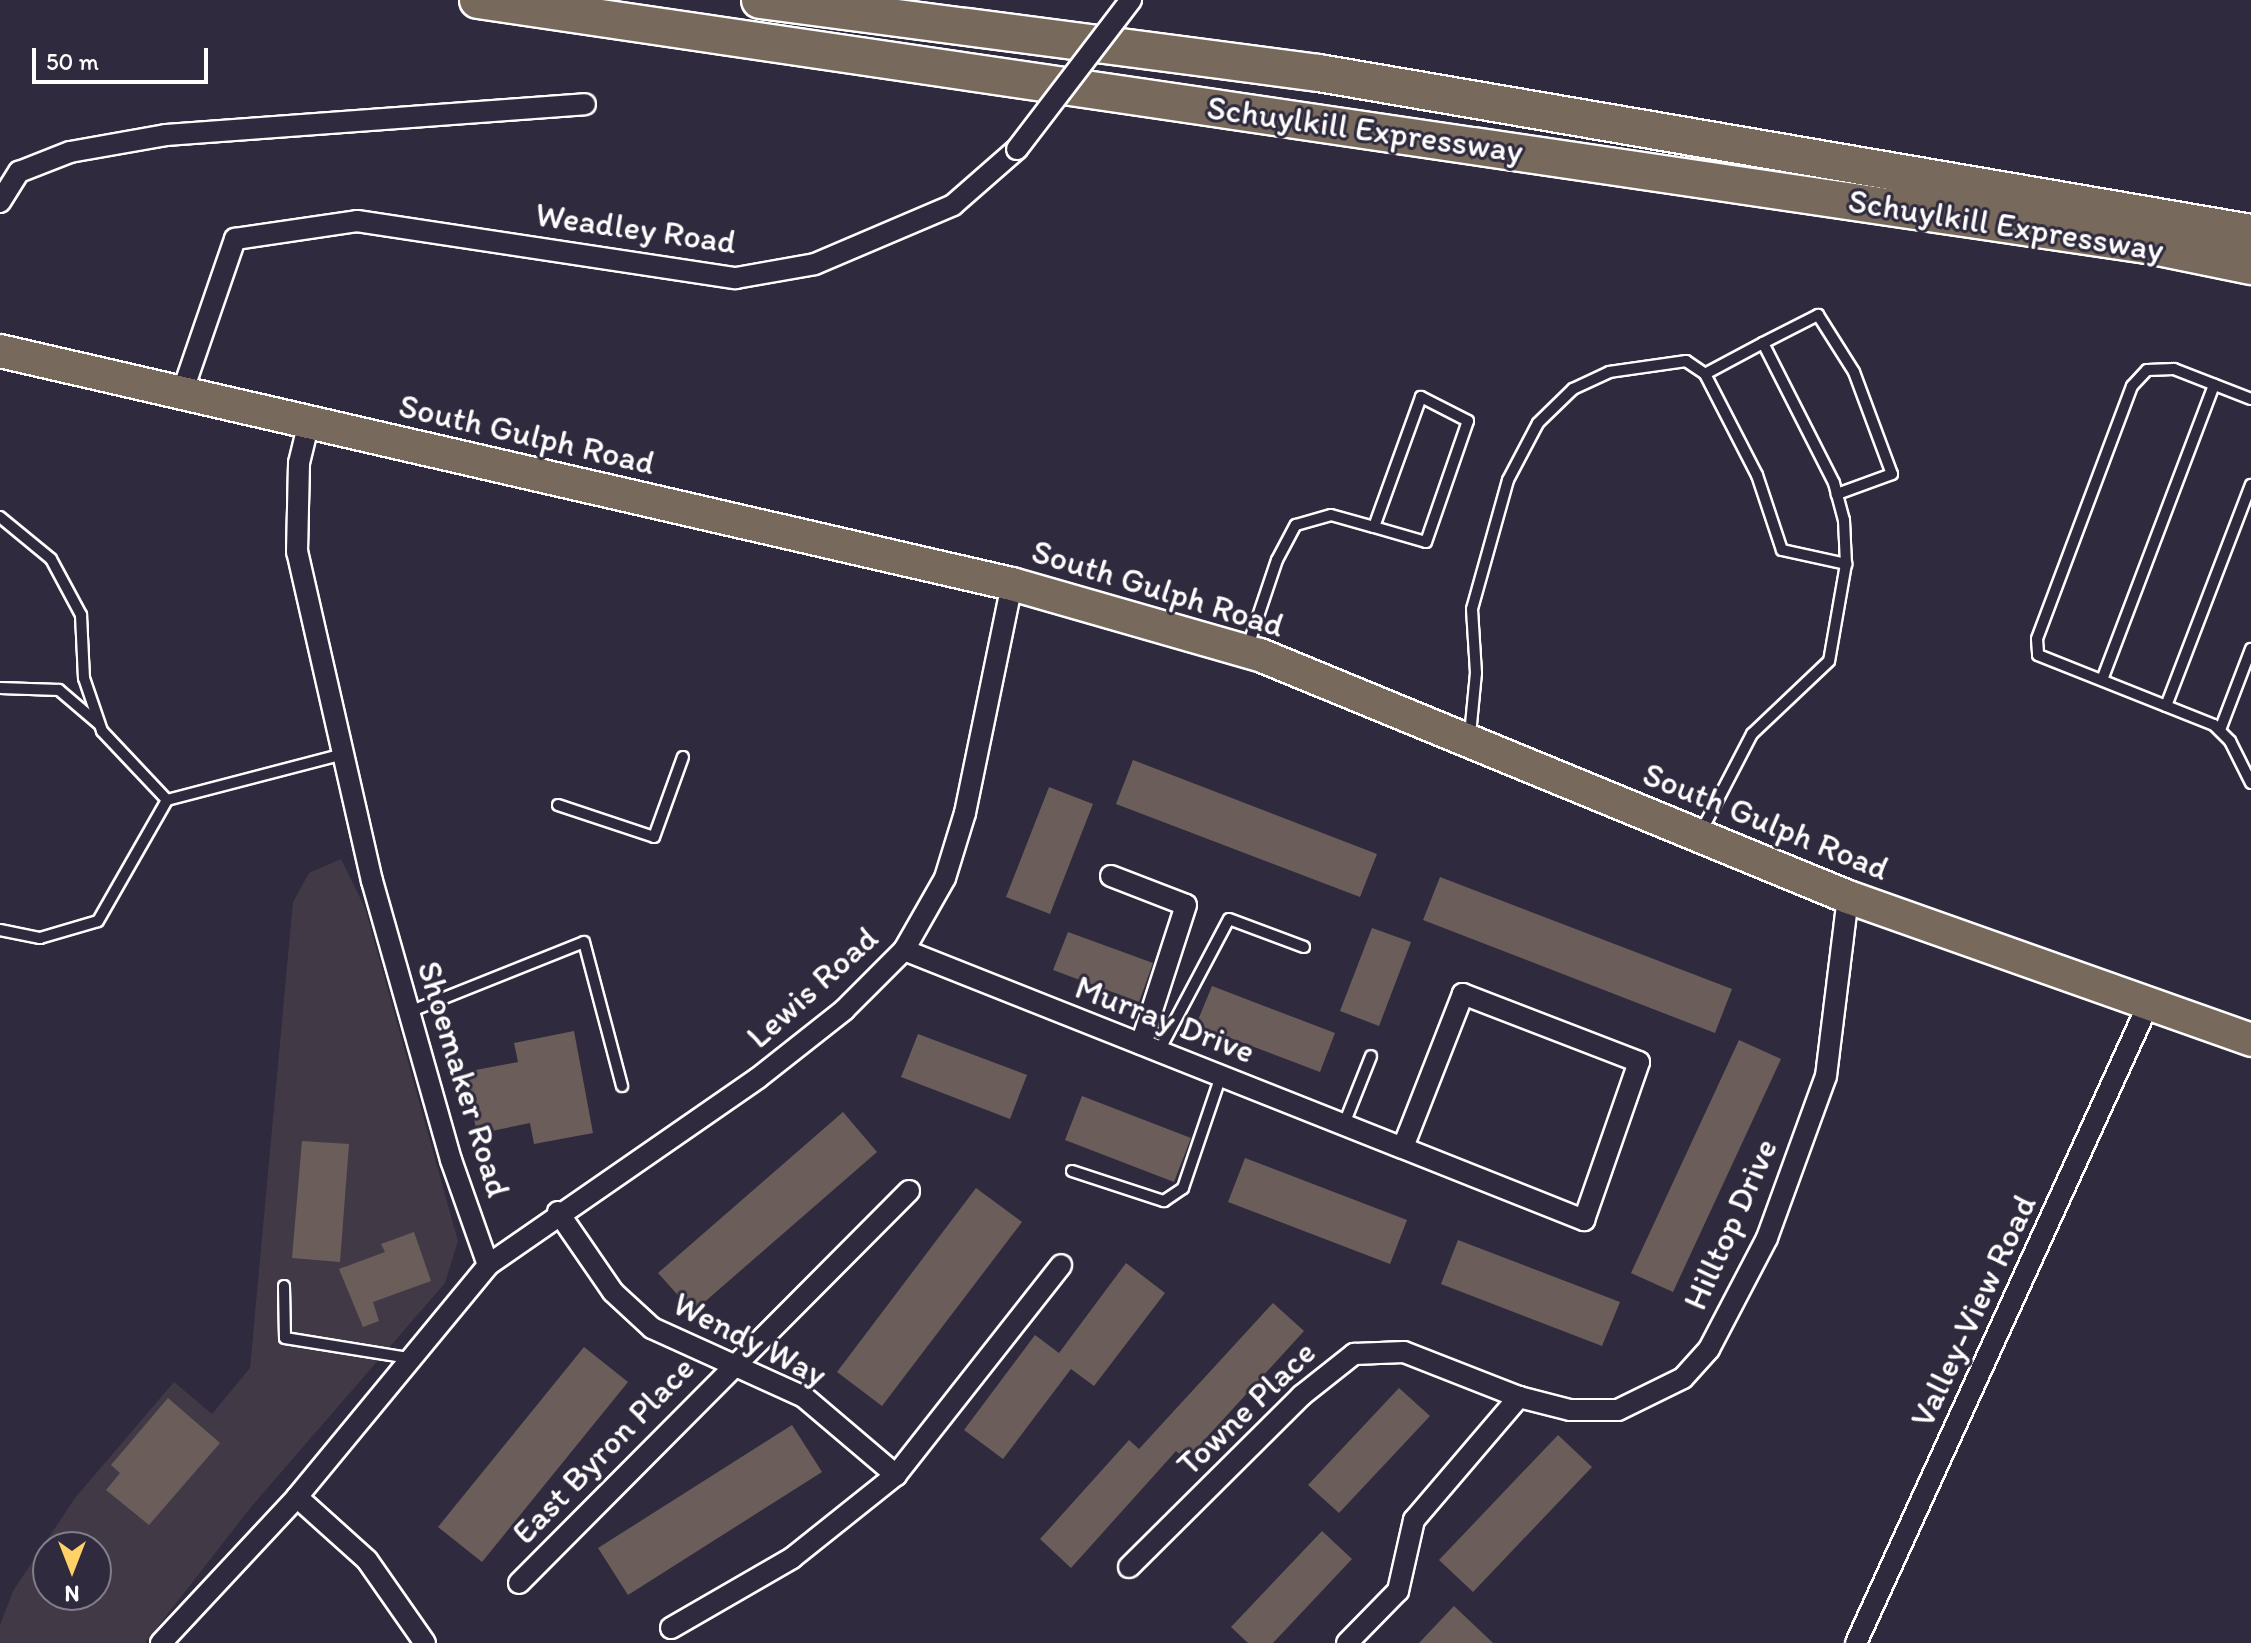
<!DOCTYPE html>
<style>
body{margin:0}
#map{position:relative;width:2251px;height:1643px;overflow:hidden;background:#2f2a3d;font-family:Itim,sans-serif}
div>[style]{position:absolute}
.built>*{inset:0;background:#413a46}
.building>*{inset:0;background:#6b5e5a}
.roads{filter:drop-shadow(2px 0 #fff) drop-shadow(-2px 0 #fff) drop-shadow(0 2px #fff) drop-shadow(0 -2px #fff)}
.lane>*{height:10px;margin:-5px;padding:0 5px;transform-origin:5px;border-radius:5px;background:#2f2a3d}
.street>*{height:20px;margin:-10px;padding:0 10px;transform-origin:10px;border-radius:10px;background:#2f2a3d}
.primary>*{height:32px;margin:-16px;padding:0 16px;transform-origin:16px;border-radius:16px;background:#77695c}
.highway>*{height:36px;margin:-18px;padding:0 18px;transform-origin:18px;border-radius:18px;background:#77695c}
.bridges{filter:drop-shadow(2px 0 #fff) drop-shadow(-2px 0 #fff) drop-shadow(0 2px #fff) drop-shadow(0 -2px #fff)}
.street-bridge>*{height:20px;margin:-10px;padding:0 10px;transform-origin:10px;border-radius:10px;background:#2f2a3d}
span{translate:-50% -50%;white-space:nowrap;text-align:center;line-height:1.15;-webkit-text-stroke:6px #2f2a3d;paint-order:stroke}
.street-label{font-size:34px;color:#fff}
.north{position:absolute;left:32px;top:1531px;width:80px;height:80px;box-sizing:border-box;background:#2f2a3d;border:2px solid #827f8b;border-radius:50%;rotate:180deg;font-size:22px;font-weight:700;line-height:32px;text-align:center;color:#fff}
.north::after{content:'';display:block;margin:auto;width:28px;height:36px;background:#ffd166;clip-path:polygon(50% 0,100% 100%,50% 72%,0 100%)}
.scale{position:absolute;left:32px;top:48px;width:176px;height:36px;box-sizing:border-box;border:4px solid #fff;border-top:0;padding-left:10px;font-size:24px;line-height:28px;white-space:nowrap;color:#fff;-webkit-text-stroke:6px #2f2a3d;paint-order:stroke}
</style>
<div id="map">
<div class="built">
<div style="clip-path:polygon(evenodd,341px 859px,365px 908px,458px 1241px,445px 1283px,251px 1507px,145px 1643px,0 1643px,0 1625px,13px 1591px,75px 1498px,174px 1382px,212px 1414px,250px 1368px,293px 902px,309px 873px,341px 859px,48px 1547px,96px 1547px,96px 1595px,48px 1595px,48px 1547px)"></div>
</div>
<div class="building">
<div style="clip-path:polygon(1133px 760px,1377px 854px,1360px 897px,1116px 804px)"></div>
<div style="clip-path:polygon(1049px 787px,1093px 804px,1050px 914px,1006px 897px)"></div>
<div style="clip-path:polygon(1440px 877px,1732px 989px,1715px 1033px,1423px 920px)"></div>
<div style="clip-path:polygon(1372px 928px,1411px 942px,1379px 1026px,1340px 1011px)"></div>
<div style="clip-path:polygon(1068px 932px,1153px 963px,1139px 1002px,1053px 970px)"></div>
<div style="clip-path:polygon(1212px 986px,1335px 1033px,1320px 1072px,1196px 1025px)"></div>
<div style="clip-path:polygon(574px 1031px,593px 1133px,534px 1144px,530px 1123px,477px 1134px,465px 1072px,518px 1062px,514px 1043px)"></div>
<div style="clip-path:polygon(918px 1034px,1027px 1075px,1010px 1119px,901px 1077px)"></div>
<div style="clip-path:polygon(1739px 1040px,1781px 1059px,1673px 1292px,1631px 1273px)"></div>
<div style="clip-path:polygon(1082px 1096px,1191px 1138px,1174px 1182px,1065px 1140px)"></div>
<div style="clip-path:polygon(843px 1112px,877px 1152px,693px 1312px,658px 1273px)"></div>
<div style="clip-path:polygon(302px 1141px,349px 1144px,340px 1262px,292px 1258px)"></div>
<div style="clip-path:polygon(1245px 1158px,1407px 1220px,1390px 1264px,1228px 1202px)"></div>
<div style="clip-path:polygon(976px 1188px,1022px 1222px,882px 1406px,837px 1372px)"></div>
<div style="clip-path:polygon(414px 1232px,431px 1281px,373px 1302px,379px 1321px,363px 1327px,339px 1269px,385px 1252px,381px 1244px)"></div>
<div style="clip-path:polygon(1458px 1240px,1620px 1302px,1602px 1346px,1441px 1284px)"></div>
<div style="clip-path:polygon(1126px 1263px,1165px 1293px,1094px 1386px,1071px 1369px,1003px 1459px,964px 1430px,1035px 1335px,1059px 1353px)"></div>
<div style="clip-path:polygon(1273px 1303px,1304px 1331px,1186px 1460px,1176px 1451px,1071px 1568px,1040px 1539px,1129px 1440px,1139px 1449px)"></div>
<div style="clip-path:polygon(584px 1347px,628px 1382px,482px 1562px,438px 1527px)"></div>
<div style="clip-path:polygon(1399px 1388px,1430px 1416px,1339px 1513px,1308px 1485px)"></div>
<div style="clip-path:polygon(168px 1398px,220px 1443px,149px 1525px,106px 1490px,120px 1473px,111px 1465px)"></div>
<div style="clip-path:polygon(792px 1425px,822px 1472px,628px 1595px,598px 1548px)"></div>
<div style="clip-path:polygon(1558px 1435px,1592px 1467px,1473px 1592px,1439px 1560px)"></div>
<div style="clip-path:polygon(1322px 1531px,1352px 1559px,1273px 1643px,1248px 1643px,1231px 1627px)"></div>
<div style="clip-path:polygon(1454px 1606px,1493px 1643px,1419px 1643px)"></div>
</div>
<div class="roads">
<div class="lane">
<div style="left:1763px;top:343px;width:62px;rotate:-27deg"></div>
<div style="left:1818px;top:315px;width:67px;rotate:57.7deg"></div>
<div style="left:1854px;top:372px;width:109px;rotate:69.6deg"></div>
<div style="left:1892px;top:474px;width:59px;rotate:160deg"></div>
<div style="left:1705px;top:374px;width:114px;rotate:62.8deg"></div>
<div style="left:1757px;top:475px;width:79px;rotate:71.6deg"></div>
<div style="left:1782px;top:550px;width:66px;rotate:12.3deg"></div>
<div style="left:2251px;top:399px;width:83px;rotate:-158.7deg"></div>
<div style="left:2174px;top:369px;width:27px;rotate:178deg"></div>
<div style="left:2147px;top:370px;width:22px;rotate:133deg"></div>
<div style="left:2132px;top:386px;width:270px;rotate:110.6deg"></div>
<div style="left:2037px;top:639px;width:16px;rotate:86deg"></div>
<div style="left:2038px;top:655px;width:189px;rotate:21.7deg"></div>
<div style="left:2214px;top:725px;width:23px;rotate:45deg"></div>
<div style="left:2230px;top:741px;width:47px;rotate:63.4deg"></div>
<div style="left:0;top:517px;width:66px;rotate:39.5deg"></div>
<div style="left:51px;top:559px;width:64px;rotate:61.8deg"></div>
<div style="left:81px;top:615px;width:63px;rotate:87.3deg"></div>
<div style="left:84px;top:678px;width:56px;rotate:71.2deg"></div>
<div style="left:102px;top:731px;width:95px;rotate:46.7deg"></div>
<div style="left:167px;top:800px;width:182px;rotate:-14.6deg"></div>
<div style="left:1247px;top:649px;width:94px;rotate:-71.4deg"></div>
<div style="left:1277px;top:560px;width:40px;rotate:-62deg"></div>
<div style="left:1296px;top:525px;width:36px;rotate:-16deg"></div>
<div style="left:1331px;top:515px;width:45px;rotate:15.6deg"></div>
<div style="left:1374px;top:527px;width:54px;rotate:16.1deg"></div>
<div style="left:1426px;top:542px;width:128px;rotate:-70.9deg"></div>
<div style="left:1468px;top:421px;width:53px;rotate:-152.9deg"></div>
<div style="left:1421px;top:397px;width:138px;rotate:109.9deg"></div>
<div style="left:2102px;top:680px;width:316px;rotate:-69.2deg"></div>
<div style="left:0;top:688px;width:59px;rotate:1.9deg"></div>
<div style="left:59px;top:690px;width:52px;rotate:40.4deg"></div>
<div style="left:2166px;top:706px;width:237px;rotate:-69deg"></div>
<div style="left:2220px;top:730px;width:87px;rotate:-69.1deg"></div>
<div style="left:1470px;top:735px;width:62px;rotate:-84.5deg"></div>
<div style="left:1476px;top:673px;width:64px;rotate:-93.6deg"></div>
<div style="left:1472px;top:609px;width:134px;rotate:-74.4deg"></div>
<div style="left:1508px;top:480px;width:64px;rotate:-62.2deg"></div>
<div style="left:1538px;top:423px;width:49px;rotate:-44.2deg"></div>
<div style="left:1573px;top:389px;width:40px;rotate:-25deg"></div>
<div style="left:1609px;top:372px;width:78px;rotate:-8.1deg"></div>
<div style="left:1686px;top:361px;width:23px;rotate:34deg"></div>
<div style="left:1705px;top:374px;width:66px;rotate:-28.1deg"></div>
<div style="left:1763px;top:343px;width:157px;rotate:63.1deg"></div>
<div style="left:1834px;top:483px;width:38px;rotate:75deg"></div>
<div style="left:1844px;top:520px;width:44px;rotate:87.4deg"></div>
<div style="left:1846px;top:564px;width:98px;rotate:99.9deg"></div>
<div style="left:1829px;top:661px;width:106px;rotate:136.5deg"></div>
<div style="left:1752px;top:734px;width:113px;rotate:117.5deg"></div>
<div style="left:558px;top:805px;width:101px;rotate:18.4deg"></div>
<div style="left:654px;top:837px;width:85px;rotate:-70.1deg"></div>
<div style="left:0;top:930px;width:41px;rotate:11.3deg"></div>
<div style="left:40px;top:938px;width:60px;rotate:-16.3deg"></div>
<div style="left:98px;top:921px;width:139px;rotate:-60.3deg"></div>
<div style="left:409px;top:1012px;width:188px;rotate:-21.8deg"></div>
<div style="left:584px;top:942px;width:149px;rotate:75.2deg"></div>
<div style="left:1159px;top:1051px;width:149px;rotate:-62.1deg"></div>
<div style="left:1229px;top:919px;width:80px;rotate:20.5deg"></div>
<div style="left:1344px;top:1124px;width:73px;rotate:-68.3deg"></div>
<div style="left:1072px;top:1171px;width:97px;rotate:18.1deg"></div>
<div style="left:1164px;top:1201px;width:23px;rotate:-34deg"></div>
<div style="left:1183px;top:1188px;width:118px;rotate:-71.3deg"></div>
<div style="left:284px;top:1286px;width:52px;rotate:88.9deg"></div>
<div style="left:285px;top:1338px;width:126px;rotate:9.2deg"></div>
</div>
<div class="street">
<div style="left:0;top:202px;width:36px;rotate:-58deg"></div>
<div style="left:19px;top:172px;width:55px;rotate:-21.4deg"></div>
<div style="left:70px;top:152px;width:97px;rotate:-10deg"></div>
<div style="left:166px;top:135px;width:420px;rotate:-4.2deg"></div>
<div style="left:183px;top:390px;width:160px;rotate:-71deg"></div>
<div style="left:235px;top:239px;width:123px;rotate:-8.4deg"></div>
<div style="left:357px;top:221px;width:383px;rotate:8.6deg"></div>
<div style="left:736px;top:278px;width:80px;rotate:-10deg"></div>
<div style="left:815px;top:264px;width:150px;rotate:-23.1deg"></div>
<div style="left:953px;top:205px;width:85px;rotate:-41.2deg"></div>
<div style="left:1111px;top:876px;width:80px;rotate:21.1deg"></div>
<div style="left:1186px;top:905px;width:146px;rotate:107.9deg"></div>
<div style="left:904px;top:950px;width:732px;rotate:21.66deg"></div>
<div style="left:1584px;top:1220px;width:167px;rotate:-70.8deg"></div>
<div style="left:1639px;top:1062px;width:189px;rotate:-158.9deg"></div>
<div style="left:1463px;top:994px;width:164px;rotate:111.4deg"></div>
<div style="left:558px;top:1212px;width:97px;rotate:55.5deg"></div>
<div style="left:613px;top:1292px;width:53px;rotate:42.7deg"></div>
<div style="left:652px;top:1328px;width:167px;rotate:24.4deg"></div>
<div style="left:804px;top:1397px;width:121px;rotate:40.3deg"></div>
<div style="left:488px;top:1265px;width:328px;rotate:-34.7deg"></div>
<div style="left:758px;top:1078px;width:110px;rotate:-38.3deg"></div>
<div style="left:844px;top:1010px;width:85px;rotate:-45deg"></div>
<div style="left:904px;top:950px;width:83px;rotate:-60.3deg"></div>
<div style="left:945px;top:878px;width:68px;rotate:-72.9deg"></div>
<div style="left:965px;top:813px;width:234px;rotate:-78.4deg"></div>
<div style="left:297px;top:1497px;width:94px;rotate:42deg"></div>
<div style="left:367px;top:1560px;width:101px;rotate:55.1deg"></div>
<div style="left:1129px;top:1567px;width:243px;rotate:-44.8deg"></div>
<div style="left:1301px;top:1396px;width:68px;rotate:-38.4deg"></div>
<div style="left:1354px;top:1354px;width:50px;rotate:-2.3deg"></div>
<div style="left:1404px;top:1352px;width:123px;rotate:21.4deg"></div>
<div style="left:519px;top:1583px;width:553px;rotate:-45.15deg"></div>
<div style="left:671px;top:1628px;width:140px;rotate:-30deg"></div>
<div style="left:792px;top:1558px;width:133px;rotate:-38.6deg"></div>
<div style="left:896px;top:1475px;width:267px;rotate:-51.8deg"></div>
<div style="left:161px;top:1643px;width:200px;rotate:-47deg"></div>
<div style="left:297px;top:1497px;width:301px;rotate:-50.5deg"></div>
<div style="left:488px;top:1265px;width:111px;rotate:-109.4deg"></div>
<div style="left:451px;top:1160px;width:290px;rotate:-105.8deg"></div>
<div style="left:372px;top:881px;width:337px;rotate:-102.8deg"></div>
<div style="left:297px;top:552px;width:89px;rotate:-88.7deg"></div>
<div style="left:299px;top:463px;width:42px;rotate:-76.3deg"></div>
<div style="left:1347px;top:1643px;width:73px;rotate:-45.6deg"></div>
<div style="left:1398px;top:1591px;width:73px;rotate:-77.3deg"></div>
<div style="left:1414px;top:1520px;width:162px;rotate:-49.5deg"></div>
<div style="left:1519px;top:1397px;width:53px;rotate:14.3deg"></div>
<div style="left:1570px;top:1410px;width:48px"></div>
<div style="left:1618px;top:1410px;width:72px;rotate:-26.2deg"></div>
<div style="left:1683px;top:1378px;width:39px;rotate:-48deg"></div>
<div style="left:1709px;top:1349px;width:125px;rotate:-62.4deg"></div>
<div style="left:1767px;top:1238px;width:172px;rotate:-70deg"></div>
<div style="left:1826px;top:1076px;width:180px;rotate:-83deg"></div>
<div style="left:1856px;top:1643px;width:702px;rotate:-65.41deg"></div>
</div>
<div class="primary">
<div style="left:0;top:351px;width:1038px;rotate:12.97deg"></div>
<div style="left:1012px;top:584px;width:258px;rotate:16deg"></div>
<div style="left:1260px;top:655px;width:636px;rotate:22.37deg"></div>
<div style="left:1848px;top:897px;width:428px;rotate:19.5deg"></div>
</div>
<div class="highway">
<div style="left:478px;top:0;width:1688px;rotate:8.35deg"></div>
<div style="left:2148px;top:245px;width:105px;rotate:11.5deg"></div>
<div style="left:760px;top:0;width:564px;rotate:7.44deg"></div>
<div style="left:1319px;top:73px;width:946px;rotate:9.74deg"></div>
</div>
</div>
<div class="bridges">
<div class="street-bridge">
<div style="left:1017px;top:149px;width:188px;rotate:-52.6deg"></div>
</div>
</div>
<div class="street-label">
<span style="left:1365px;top:129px;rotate:8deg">Schuylkill Expressway</span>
<span style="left:2006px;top:225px;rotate:9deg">Schuylkill Expressway</span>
<span style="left:636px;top:228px;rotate:8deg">Weadley Road</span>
<span style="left:527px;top:434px;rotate:13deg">South Gulph Road</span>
<span style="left:1158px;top:588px;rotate:17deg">South Gulph Road</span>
<span style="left:1766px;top:821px;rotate:22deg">South Gulph Road</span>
<span style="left:812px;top:987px;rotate:-42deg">Lewis Road</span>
<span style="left:1165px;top:1019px;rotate:21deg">Murray Drive</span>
<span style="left:464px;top:1079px;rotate:73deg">Shoemaker Road</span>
<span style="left:1730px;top:1224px;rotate:-66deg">Hilltop Drive</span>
<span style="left:1973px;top:1311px;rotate:-65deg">Valley-View Road</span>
<span style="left:750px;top:1339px;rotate:27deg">Wendy Way</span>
<span style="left:1246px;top:1408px;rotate:-44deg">Towne Place</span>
<span style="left:603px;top:1450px;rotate:-46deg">East Byron Place</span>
</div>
<div class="north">N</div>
<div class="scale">50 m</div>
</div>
